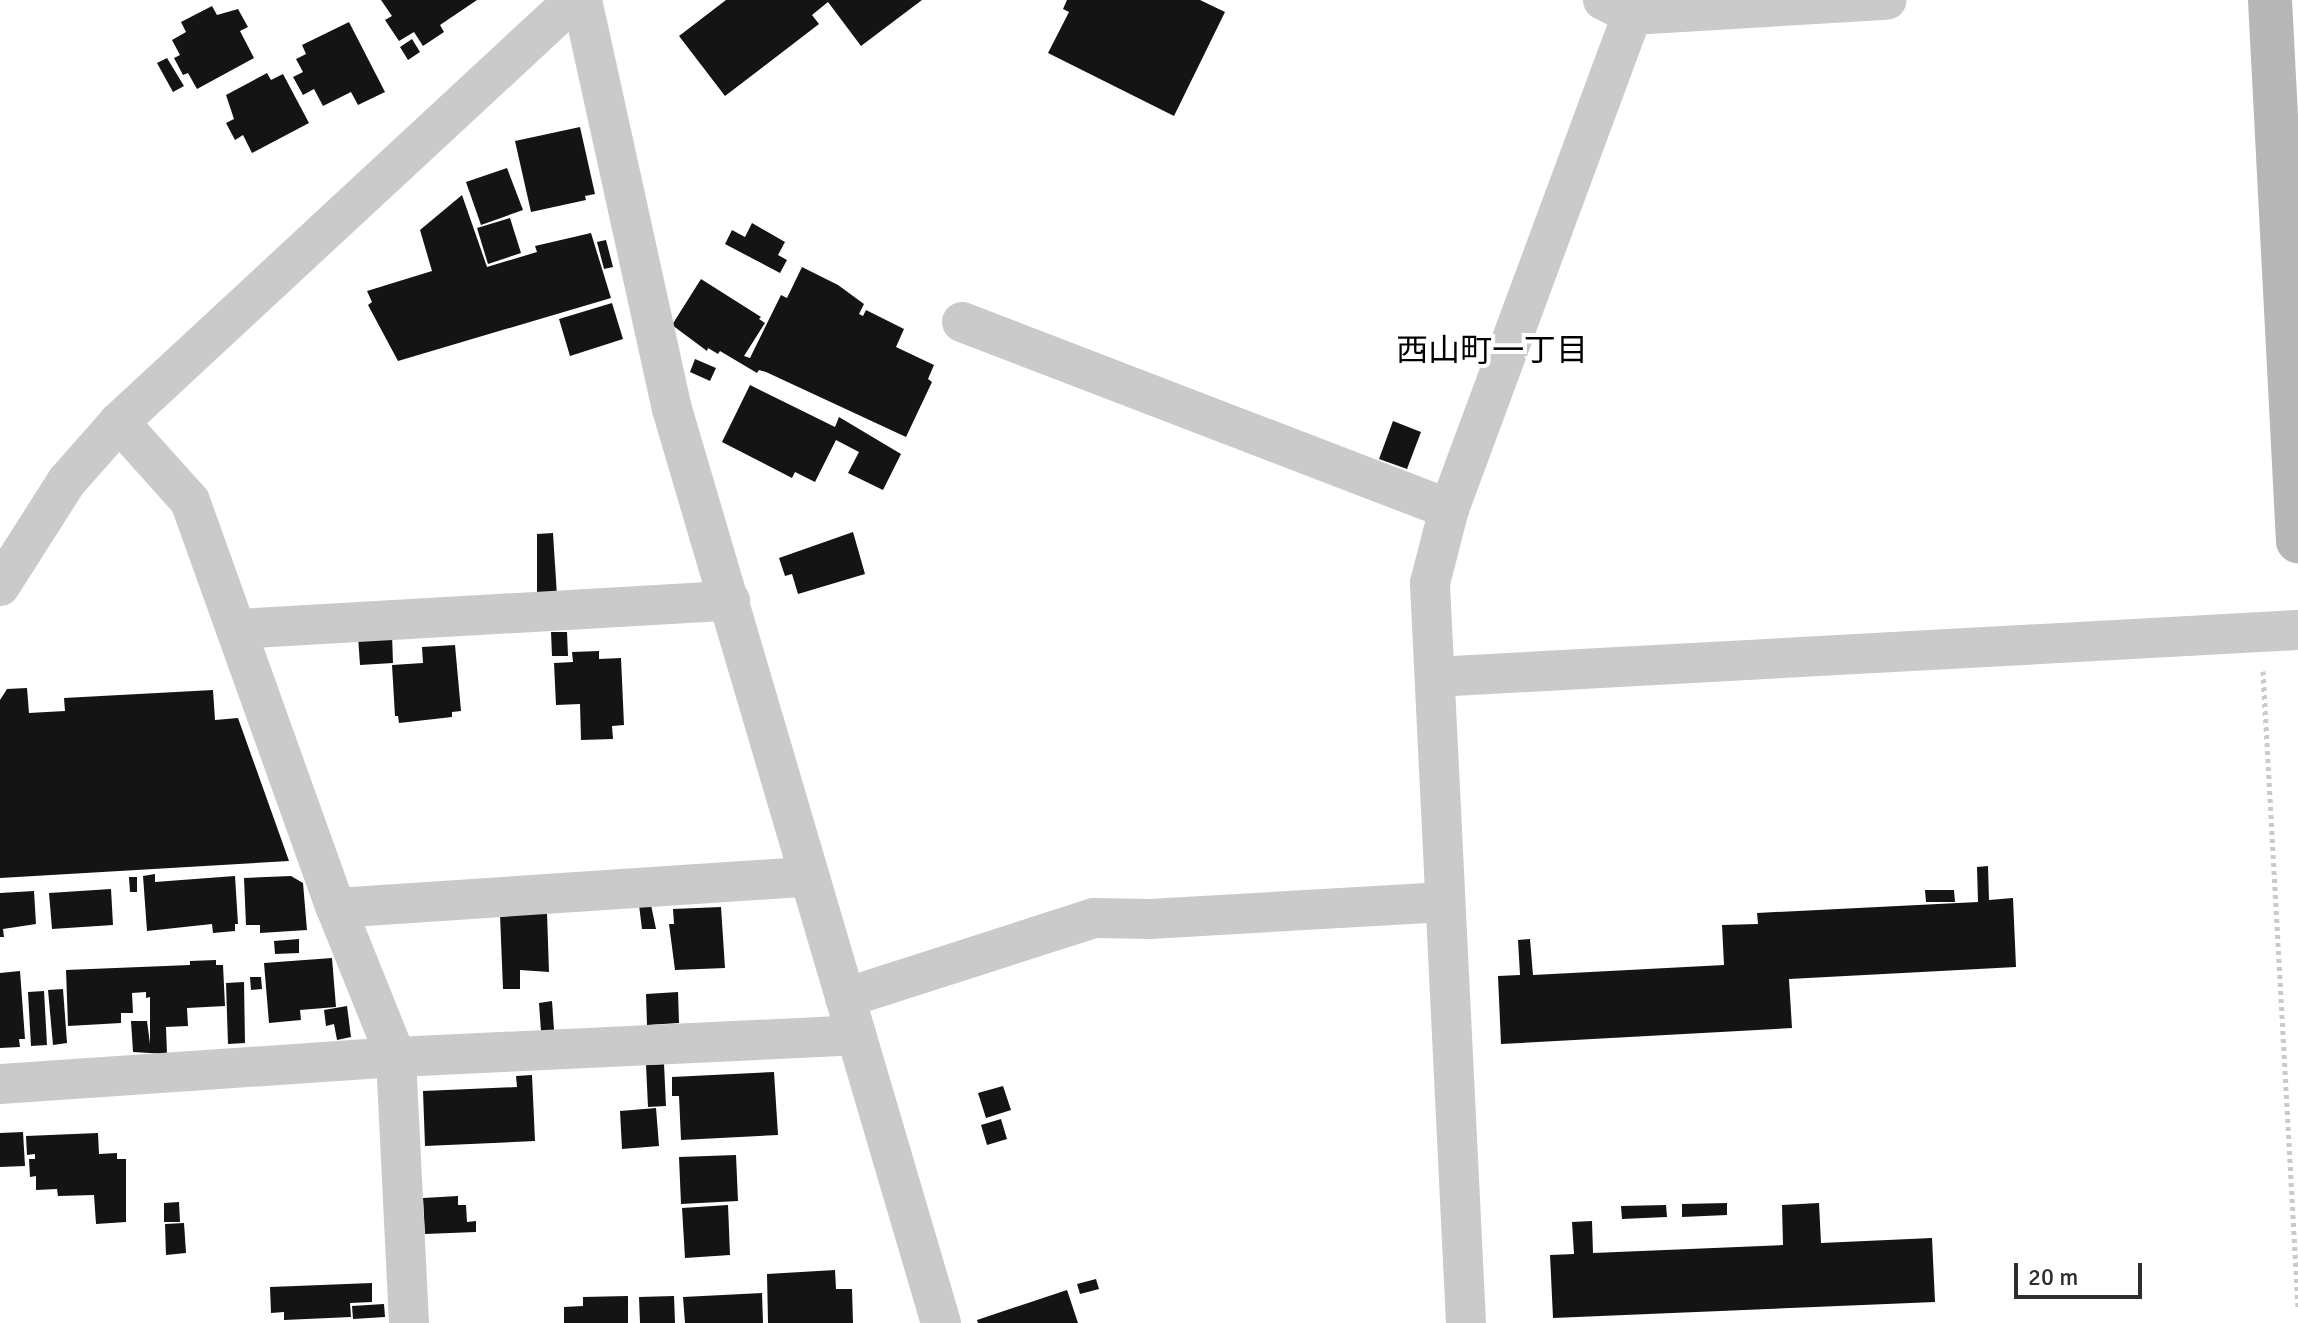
<!DOCTYPE html>
<meta charset="utf-8">
<style>
body{margin:0}
#map{position:relative;width:2298px;height:1323px;overflow:hidden;background:#fff;font-family:Signika,"Noto Sans JP",sans-serif}
div>[style]{position:absolute}
.building>*{inset:0;background:#141414}
.path>*{height:5px;margin-top:-2.5px;transform-origin:0;background:repeating-linear-gradient(90deg,#cacaca 0 4px,transparent 0 8px)}
.street>*{height:40px;margin:-20px;padding:0 20px;transform-origin:20px;border-radius:20px;background:#cacaca}
.secondary>*{height:44px;margin:-22px;padding:0 22px;transform-origin:22px;border-radius:22px;background:#b7b7b7}
span{translate:-50% -50%;white-space:nowrap;text-align:center;line-height:1.15;-webkit-text-stroke:8px #fff;paint-order:stroke}
.neighbourhood-label{font-size:32px;color:#000}
.scale{position:absolute;left:2014px;top:1263px;width:128px;height:36px;box-sizing:border-box;border:4px solid #2d2d2d;border-top:0;padding-left:10px;font-size:24px;line-height:28px;white-space:nowrap;color:#2d2d2d;-webkit-text-stroke:6px #fff;paint-order:stroke}
</style>
<div id="map">
<div class="building">
<div style="clip-path:polygon(381px 0,477px 0,440px 25px,444px 32px,423px 46px,414px 32px,399px 41px,385px 20px,392px 16px)"></div>
<div style="clip-path:polygon(726px 0,922px 0,861px 46px,828px 2px,812px 15px,819px 24px,725px 96px,679px 36px)"></div>
<div style="clip-path:polygon(1067px 0,1200px 0,1225px 12px,1174px 116px,1048px 53px,1069px 12px,1063px 9px)"></div>
<div style="clip-path:polygon(212px 6px,217px 15px,238px 9px,248px 27px,240px 31px,254px 58px,197px 89px,188px 73px,183px 75px,174px 58px,180px 55px,172px 40px,186px 32px,181px 22px)"></div>
<div style="clip-path:polygon(349px 22px,385px 92px,358px 105px,351px 92px,323px 106px,314px 89px,303px 95px,293px 77px,303px 72px,296px 59px,306px 54px,302px 45px)"></div>
<div style="clip-path:polygon(412px 39px,420px 52px,408px 60px,400px 47px)"></div>
<div style="clip-path:polygon(167px 58px,184px 86px,173px 92px,157px 63px)"></div>
<div style="clip-path:polygon(267px 73px,271px 80px,283px 74px,309px 123px,252px 153px,243px 135px,235px 140px,226px 123px,234px 119px,226px 95px)"></div>
<div style="clip-path:polygon(580px 127px,595px 194px,585px 196px,586px 200px,531px 212px,515px 141px)"></div>
<div style="clip-path:polygon(507px 168px,523px 210px,481px 225px,466px 182px)"></div>
<div style="clip-path:polygon(462px 195px,487px 267px,537px 252px,535px 246px,591px 233px,611px 298px,398px 361px,368px 305px,372px 302px,367px 291px,432px 271px,420px 230px)"></div>
<div style="clip-path:polygon(510px 218px,521px 253px,488px 264px,477px 228px)"></div>
<div style="clip-path:polygon(752px 223px,785px 242px,778px 255px,787px 260px,780px 273px,725px 244px,732px 230px,745px 237px)"></div>
<div style="clip-path:polygon(606px 240px,613px 267px,604px 269px,597px 242px)"></div>
<div style="clip-path:polygon(802px 267px,838px 285px,864px 304px,859px 314px,863px 316px,866px 310px,904px 329px,896px 347px,934px 365px,928px 379px,932px 382px,906px 437px,766px 372px,759px 370px,757px 373px,720px 351px,718px 354px,708px 348px,707px 351px,672px 325px,701px 279px,761px 317px,759px 319px,765px 323px,744px 356px,750px 358px,781px 295px,787px 298px)"></div>
<div style="clip-path:polygon(612px 303px,623px 339px,570px 356px,559px 319px)"></div>
<div style="clip-path:polygon(695px 359px,716px 368px,710px 381px,690px 372px)"></div>
<div style="clip-path:polygon(750px 385px,835px 427px,839px 417px,901px 454px,883px 490px,848px 473px,859px 452px,836px 440px,815px 482px,795px 472px,792px 478px,722px 442px)"></div>
<div style="clip-path:polygon(1393px 421px,1421px 432px,1407px 469px,1379px 459px)"></div>
<div style="clip-path:polygon(853px 532px,865px 574px,798px 594px,792px 574px,785px 576px,779px 558px)"></div>
<div style="clip-path:polygon(553px 533px,557px 596px,537px 597px,537px 534px)"></div>
<div style="clip-path:polygon(551px 632px,567px 632px,568px 656px,552px 656px)"></div>
<div style="clip-path:polygon(392px 634px,393px 663px,360px 665px,358px 636px)"></div>
<div style="clip-path:polygon(455px 645px,461px 711px,452px 712px,452px 717px,399px 723px,398px 716px,395px 716px,392px 665px,423px 663px,422px 647px)"></div>
<div style="clip-path:polygon(599px 651px,599px 659px,621px 658px,624px 725px,612px 726px,613px 739px,581px 740px,580px 704px,556px 705px,554px 663px,573px 662px,572px 652px)"></div>
<div style="clip-path:polygon(27px 688px,29px 713px,65px 711px,64px 698px,213px 690px,215px 720px,238px 718px,289px 861px,0 878px,0 700px,7px 689px)"></div>
<div style="clip-path:polygon(1988px 866px,1989px 900px,2013px 898px,2016px 967px,1789px 979px,1792px 1028px,1501px 1044px,1498px 976px,1520px 975px,1518px 940px,1530px 939px,1533px 975px,1724px 965px,1722px 925px,1758px 924px,1757px 913px,1978px 902px,1977px 867px)"></div>
<div style="clip-path:polygon(155px 874px,155px 882px,235px 876px,238px 924px,235px 924px,235px 931px,213px 933px,212px 924px,147px 931px,143px 876px)"></div>
<div style="clip-path:polygon(291px 876px,303px 883px,307px 930px,260px 933px,260px 925px,246px 925px,244px 878px)"></div>
<div style="clip-path:polygon(129px 877px,137px 877px,137px 892px,130px 892px)"></div>
<div style="clip-path:polygon(111px 889px,113px 925px,52px 929px,49px 893px)"></div>
<div style="clip-path:polygon(1925px 890px,1954px 890px,1955px 902px,1926px 902px)"></div>
<div style="clip-path:polygon(34px 891px,36px 924px,3px 929px,4px 937px,0 937px,0 893px)"></div>
<div style="clip-path:polygon(639px 905px,651px 905px,656px 929px,642px 929px)"></div>
<div style="clip-path:polygon(721px 907px,725px 968px,675px 970px,669px 924px,674px 924px,673px 909px)"></div>
<div style="clip-path:polygon(547px 913px,549px 972px,520px 970px,520px 989px,503px 989px,500px 915px)"></div>
<div style="clip-path:polygon(299px 939px,299px 953px,275px 954px,274px 941px)"></div>
<div style="clip-path:polygon(332px 958px,336px 1007px,300px 1010px,301px 1020px,269px 1023px,264px 963px)"></div>
<div style="clip-path:polygon(216px 960px,216px 965px,223px 965px,225px 1006px,187px 1008px,188px 1026px,166px 1027px,167px 1054px,133px 1052px,131px 1021px,147px 1021px,150px 1044px,150px 997px,146px 998px,146px 992px,132px 993px,133px 1013px,121px 1013px,121px 1023px,68px 1026px,66px 970px,190px 965px,190px 961px)"></div>
<div style="clip-path:polygon(20px 971px,25px 1039px,19px 1039px,20px 1047px,0 1048px,0 973px)"></div>
<div style="clip-path:polygon(250px 977px,261px 977px,262px 989px,251px 990px)"></div>
<div style="clip-path:polygon(244px 982px,245px 1043px,228px 1044px,226px 983px)"></div>
<div style="clip-path:polygon(63px 989px,67px 1043px,53px 1045px,48px 990px)"></div>
<div style="clip-path:polygon(44px 991px,47px 1045px,31px 1046px,28px 992px)"></div>
<div style="clip-path:polygon(678px 992px,679px 1023px,647px 1025px,646px 994px)"></div>
<div style="clip-path:polygon(552px 1001px,554px 1030px,541px 1031px,539px 1003px)"></div>
<div style="clip-path:polygon(347px 1006px,351px 1037px,337px 1040px,334px 1024px,326px 1026px,324px 1010px)"></div>
<div style="clip-path:polygon(664px 1064px,666px 1106px,648px 1107px,646px 1065px)"></div>
<div style="clip-path:polygon(774px 1072px,778px 1135px,681px 1140px,679px 1096px,672px 1096px,672px 1077px)"></div>
<div style="clip-path:polygon(532px 1075px,535px 1141px,425px 1146px,423px 1091px,517px 1087px,516px 1076px)"></div>
<div style="clip-path:polygon(1003px 1086px,1011px 1110px,986px 1118px,978px 1093px)"></div>
<div style="clip-path:polygon(656px 1108px,659px 1146px,622px 1149px,620px 1111px)"></div>
<div style="clip-path:polygon(1001px 1119px,1007px 1139px,987px 1145px,981px 1125px)"></div>
<div style="clip-path:polygon(23px 1132px,25px 1166px,0 1167px,0 1133px)"></div>
<div style="clip-path:polygon(98px 1133px,99px 1154px,117px 1153px,117px 1159px,126px 1159px,126px 1222px,96px 1224px,94px 1195px,58px 1196px,57px 1189px,36px 1190px,36px 1176px,30px 1177px,29px 1159px,35px 1159px,35px 1154px,27px 1155px,26px 1136px)"></div>
<div style="clip-path:polygon(736px 1155px,738px 1201px,681px 1204px,679px 1157px)"></div>
<div style="clip-path:polygon(458px 1196px,458px 1205px,466px 1205px,467px 1222px,476px 1221px,476px 1232px,425px 1234px,423px 1198px)"></div>
<div style="clip-path:polygon(179px 1202px,180px 1222px,164px 1222px,164px 1203px)"></div>
<div style="clip-path:polygon(1727px 1203px,1727px 1215px,1682px 1217px,1682px 1204px)"></div>
<div style="clip-path:polygon(1819px 1203px,1821px 1243px,1932px 1238px,1935px 1302px,1553px 1318px,1550px 1255px,1574px 1254px,1572px 1222px,1592px 1221px,1593px 1253px,1783px 1245px,1782px 1205px)"></div>
<div style="clip-path:polygon(728px 1205px,730px 1255px,685px 1258px,682px 1208px)"></div>
<div style="clip-path:polygon(1666px 1205px,1667px 1217px,1622px 1219px,1621px 1206px)"></div>
<div style="clip-path:polygon(184px 1223px,186px 1253px,166px 1255px,165px 1224px)"></div>
<div style="clip-path:polygon(835px 1270px,836px 1289px,852px 1289px,853px 1323px,768px 1323px,767px 1274px)"></div>
<div style="clip-path:polygon(1096px 1279px,1099px 1289px,1080px 1294px,1077px 1284px)"></div>
<div style="clip-path:polygon(372px 1283px,372px 1302px,350px 1303px,351px 1317px,284px 1320px,284px 1312px,271px 1313px,270px 1287px)"></div>
<div style="clip-path:polygon(1067px 1290px,1078px 1323px,978px 1323px,977px 1320px)"></div>
<div style="clip-path:polygon(762px 1293px,763px 1323px,685px 1323px,683px 1297px)"></div>
<div style="clip-path:polygon(628px 1296px,628px 1323px,564px 1323px,564px 1307px,583px 1306px,583px 1297px)"></div>
<div style="clip-path:polygon(674px 1296px,675px 1323px,640px 1323px,639px 1297px)"></div>
<div style="clip-path:polygon(384px 1304px,385px 1317px,353px 1319px,352px 1306px)"></div>
</div>
<div class="path">
<div style="left:2263px;top:671px;width:637px;rotate:86.85deg"></div>
</div>
<div class="street">
<div style="left:582px;top:0;width:419px;rotate:77.6deg"></div>
<div style="left:672px;top:409px;width:953px;rotate:73.6deg"></div>
<div style="left:1603px;top:0;width:33px;rotate:27deg"></div>
<div style="left:1632px;top:15px;width:255px;rotate:-3.4deg"></div>
<div style="left:962px;top:322px;width:522px;rotate:21.01deg"></div>
<div style="left:119px;top:422px;width:106px;rotate:48.1deg"></div>
<div style="left:190px;top:501px;width:432px;rotate:70.3deg"></div>
<div style="left:336px;top:908px;width:161px;rotate:68.1deg"></div>
<div style="left:396px;top:1057px;width:266px;rotate:87.2deg"></div>
<div style="left:0;top:586px;width:125px;rotate:-57.5deg"></div>
<div style="left:67px;top:481px;width:79px;rotate:-48.6deg"></div>
<div style="left:119px;top:422px;width:621px;rotate:-42.85deg"></div>
<div style="left:238px;top:629px;width:493px;rotate:-3.3deg"></div>
<div style="left:1435px;top:677px;width:864px;rotate:-3.12deg"></div>
<div style="left:336px;top:908px;width:473px;rotate:-3.8deg"></div>
<div style="left:845px;top:998px;width:262px;rotate:-17.8deg"></div>
<div style="left:1094px;top:918px;width:56px;rotate:1deg"></div>
<div style="left:1150px;top:919px;width:295px;rotate:-3.3deg"></div>
<div style="left:0;top:1084px;width:397px;rotate:-3.9deg"></div>
<div style="left:396px;top:1057px;width:461px;rotate:-2.7deg"></div>
<div style="left:1466px;top:1323px;width:741px;rotate:-92.79deg"></div>
<div style="left:1430px;top:583px;width:76px;rotate:-75.6deg"></div>
<div style="left:1449px;top:509px;width:527px;rotate:-69.67deg"></div>
</div>
<div class="secondary">
<div style="left:2270px;top:0;width:542px;rotate:87.04deg"></div>
</div>
<div class="neighbourhood-label">
<span style="left:1492px;top:351px">西山町一丁目</span>
</div>
<div class="scale">20 m</div>
</div>
